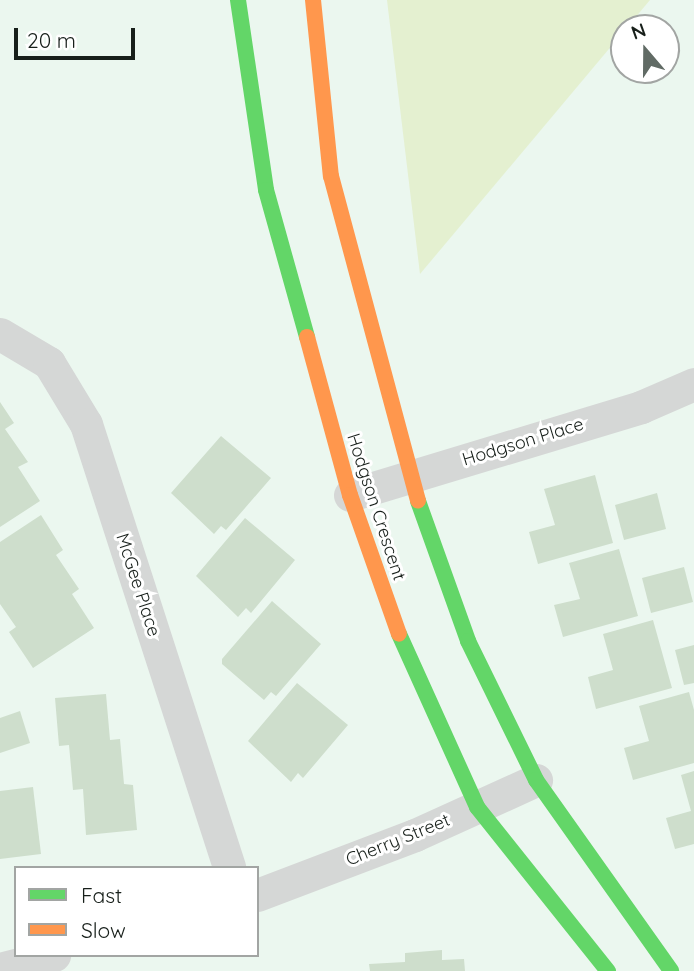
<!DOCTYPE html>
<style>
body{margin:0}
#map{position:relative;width:694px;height:971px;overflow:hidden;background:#ebf7ef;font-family:Quicksand,sans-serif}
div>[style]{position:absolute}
.green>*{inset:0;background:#e4f0d0}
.building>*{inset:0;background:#cedecc}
.street>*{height:33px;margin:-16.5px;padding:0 16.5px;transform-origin:16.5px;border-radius:16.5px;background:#d5d7d6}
.fast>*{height:16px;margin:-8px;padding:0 8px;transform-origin:8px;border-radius:8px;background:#63d668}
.slow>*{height:16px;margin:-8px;padding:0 8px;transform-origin:8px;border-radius:8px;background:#ff974d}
span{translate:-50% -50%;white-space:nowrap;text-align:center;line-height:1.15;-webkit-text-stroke:6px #fff;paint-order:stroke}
.street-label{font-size:18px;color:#171f1a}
.legend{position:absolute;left:14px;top:866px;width:245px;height:91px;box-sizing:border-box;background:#fff;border:2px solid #a2a5a3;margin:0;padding:9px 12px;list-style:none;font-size:21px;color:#171f1a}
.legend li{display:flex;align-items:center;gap:14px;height:35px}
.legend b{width:35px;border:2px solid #a2a5a3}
.north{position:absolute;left:610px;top:14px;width:70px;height:70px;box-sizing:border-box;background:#fff;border:2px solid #a2a5a3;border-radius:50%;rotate:340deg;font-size:19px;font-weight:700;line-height:28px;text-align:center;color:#171f1a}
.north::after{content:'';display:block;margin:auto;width:24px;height:32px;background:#616b65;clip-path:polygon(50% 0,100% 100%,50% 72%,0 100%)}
.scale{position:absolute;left:14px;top:28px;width:121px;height:32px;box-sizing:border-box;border:4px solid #171f1a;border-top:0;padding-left:9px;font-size:21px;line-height:24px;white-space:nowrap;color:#171f1a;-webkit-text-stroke:5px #fff;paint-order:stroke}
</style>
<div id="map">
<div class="green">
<div style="clip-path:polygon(387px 0,650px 0,420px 274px)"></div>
</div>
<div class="building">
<div style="clip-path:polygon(0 402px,14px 423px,5px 429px,28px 462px,18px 467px,40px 501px,0 527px)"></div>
<div style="clip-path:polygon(221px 436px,271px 478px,226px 530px,221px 526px,214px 534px,171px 493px)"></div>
<div style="clip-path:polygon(595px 475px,613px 543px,538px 564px,529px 532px,555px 525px,544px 489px)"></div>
<div style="clip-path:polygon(657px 493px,666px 529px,624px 540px,615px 505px)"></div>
<div style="clip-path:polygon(41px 515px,63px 550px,56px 555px,79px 589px,72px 594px,94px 628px,33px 668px,9px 632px,16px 627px,0 604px,0 542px)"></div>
<div style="clip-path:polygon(245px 518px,295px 560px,251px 613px,246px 608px,238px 617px,196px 576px)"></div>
<div style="clip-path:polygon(619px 549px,638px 616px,563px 637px,554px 605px,580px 599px,569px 563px)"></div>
<div style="clip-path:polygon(684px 567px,693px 602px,651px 613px,642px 578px)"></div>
<div style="clip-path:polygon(272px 601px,321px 644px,276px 696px,271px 692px,264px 700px,222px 664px,222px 659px)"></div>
<div style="clip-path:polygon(653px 620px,672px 688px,596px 709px,588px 677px,613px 670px,603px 634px)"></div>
<div style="clip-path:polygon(694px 645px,694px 683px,684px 685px,675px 650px)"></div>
<div style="clip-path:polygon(297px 683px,348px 725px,303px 778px,298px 773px,291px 782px,248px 741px)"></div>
<div style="clip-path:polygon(689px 692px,694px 710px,694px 763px,633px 780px,624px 748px,649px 741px,639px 706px)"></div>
<div style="clip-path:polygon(106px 694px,110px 740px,120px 739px,124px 784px,133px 785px,137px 830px,86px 835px,83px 789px,73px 790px,69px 745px,59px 746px,55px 698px)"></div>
<div style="clip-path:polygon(20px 711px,30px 743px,0 753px,0 718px)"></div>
<div style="clip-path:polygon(694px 771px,694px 844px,675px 849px,666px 818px,691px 811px,681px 775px)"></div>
<div style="clip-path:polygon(33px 787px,41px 854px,0 859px,0 791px)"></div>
<div style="clip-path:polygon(442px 950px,442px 960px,464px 959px,465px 971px,370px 971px,369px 964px,405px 962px,405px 953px)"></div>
</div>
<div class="street">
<div style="left:0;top:334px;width:57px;rotate:30.6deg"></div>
<div style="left:49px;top:363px;width:71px;rotate:58.8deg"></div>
<div style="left:86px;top:424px;width:466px;rotate:72.1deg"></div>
<div style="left:350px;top:495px;width:304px;rotate:-16.8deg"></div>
<div style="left:641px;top:407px;width:58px;rotate:-23.5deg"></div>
<div style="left:257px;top:895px;width:169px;rotate:-20.8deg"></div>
<div style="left:415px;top:835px;width:133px;rotate:-24.4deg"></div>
<div style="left:0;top:969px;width:56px;rotate:-14.5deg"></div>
</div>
<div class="fast">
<div style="left:238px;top:0;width:192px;rotate:81.6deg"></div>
<div style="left:266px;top:190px;width:153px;rotate:74.4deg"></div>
<div style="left:418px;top:501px;width:149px;rotate:70.3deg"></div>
<div style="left:468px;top:641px;width:155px;rotate:63.9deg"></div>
<div style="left:536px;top:780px;width:234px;rotate:54.7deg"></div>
<div style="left:399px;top:634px;width:190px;rotate:65.7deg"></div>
<div style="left:477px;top:807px;width:210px;rotate:51.4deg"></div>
</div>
<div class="slow">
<div style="left:313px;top:0;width:177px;rotate:84.2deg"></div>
<div style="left:331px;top:176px;width:336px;rotate:75deg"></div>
<div style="left:307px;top:337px;width:164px;rotate:74.8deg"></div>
<div style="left:350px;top:495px;width:147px;rotate:70.6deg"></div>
</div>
<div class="street-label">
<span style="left:523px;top:442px;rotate:-17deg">Hodgson Place</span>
<span style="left:376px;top:507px;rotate:72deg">Hodgson Crescent</span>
<span style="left:138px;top:585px;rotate:72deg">McGee Place</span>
<span style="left:398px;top:840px;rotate:-22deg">Cherry Street</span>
</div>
<ul class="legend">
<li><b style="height:9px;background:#63d668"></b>Fast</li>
<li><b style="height:9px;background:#ff974d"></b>Slow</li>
</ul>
<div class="north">N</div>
<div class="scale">20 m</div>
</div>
